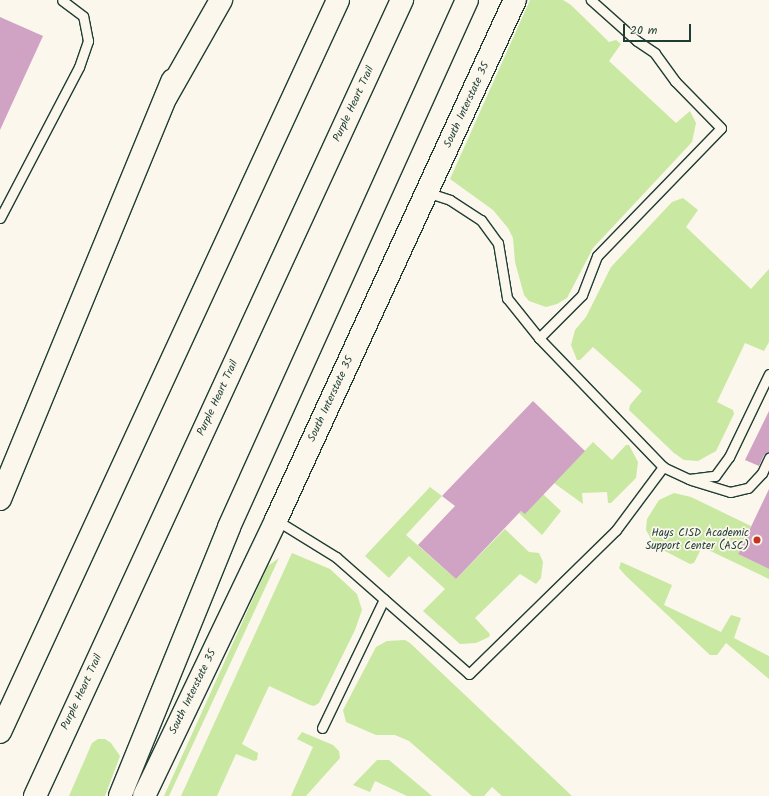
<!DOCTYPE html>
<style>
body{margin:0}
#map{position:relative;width:769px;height:796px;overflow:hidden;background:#fbf7ec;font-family:Kalam,sans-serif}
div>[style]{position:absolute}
.green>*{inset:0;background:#c9e8a1}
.building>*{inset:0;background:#d0a2c4}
.roads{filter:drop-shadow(1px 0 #1f3d34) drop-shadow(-1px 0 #1f3d34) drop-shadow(0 1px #1f3d34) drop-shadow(0 -1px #1f3d34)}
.service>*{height:9px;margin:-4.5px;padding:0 4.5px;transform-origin:4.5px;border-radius:4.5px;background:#fbf7ec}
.secondary>*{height:22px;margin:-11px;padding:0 11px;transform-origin:11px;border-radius:11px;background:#fbf7ec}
.motorway>*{height:22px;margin:-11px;padding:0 11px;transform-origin:11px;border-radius:11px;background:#fbf7ec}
.dots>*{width:11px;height:11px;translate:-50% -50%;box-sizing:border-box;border:2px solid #fbf7ec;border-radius:50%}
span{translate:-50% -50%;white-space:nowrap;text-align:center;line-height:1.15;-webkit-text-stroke:3.5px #fbf7ec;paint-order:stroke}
.street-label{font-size:11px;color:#1f3d34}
.poi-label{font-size:11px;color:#1f3d34}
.right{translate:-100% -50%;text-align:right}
.scale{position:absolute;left:623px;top:24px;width:68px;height:18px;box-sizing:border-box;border:2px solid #1f3d34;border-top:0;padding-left:5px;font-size:12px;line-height:14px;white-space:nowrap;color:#1f3d34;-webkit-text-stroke:3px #fbf7ec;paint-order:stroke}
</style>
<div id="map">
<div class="green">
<div style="clip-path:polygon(530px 0,563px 0,571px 5px,609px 42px,616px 40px,621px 44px,609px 61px,676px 123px,690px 111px,696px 123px,692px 142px,593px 248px,567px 298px,557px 304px,546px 307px,529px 301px,524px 295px,515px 262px,513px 238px,508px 228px,493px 210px,450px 179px)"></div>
<div style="clip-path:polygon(683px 198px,698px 210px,686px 227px,751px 289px,769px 269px,769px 342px,764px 351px,745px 343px,717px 402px,733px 410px,734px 414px,716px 451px,698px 461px,684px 460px,674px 453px,629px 410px,630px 405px,642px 391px,593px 347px,580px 360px,577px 360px,571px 345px,575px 330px,586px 317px,611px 267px,672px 202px)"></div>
<div style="clip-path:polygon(593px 442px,612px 460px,626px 445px,629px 445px,638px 462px,636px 478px,611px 503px,608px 503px,607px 492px,582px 493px,583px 504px,554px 483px)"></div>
<div style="clip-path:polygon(430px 487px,442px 496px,406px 535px,456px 579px,505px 529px,529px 552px,539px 553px,543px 562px,541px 578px,536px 584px,520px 574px,475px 618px,490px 634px,489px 637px,476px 643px,460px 644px,423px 611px,445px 589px,409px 556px,389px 578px,365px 556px)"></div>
<div style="clip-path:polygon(674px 493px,691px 497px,751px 526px,738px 554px,769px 569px,769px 579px,702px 547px,694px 563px,690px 564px,655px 546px,646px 530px,647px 519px,659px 500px)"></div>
<div style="clip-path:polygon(543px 494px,561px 511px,542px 535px,519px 513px,521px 511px,525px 513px)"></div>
<div style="clip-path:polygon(292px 553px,330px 569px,357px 594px,362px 610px,355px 630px,319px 703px,314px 706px,310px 705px,269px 686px,242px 744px,258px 753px,257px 760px,254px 761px,236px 754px,217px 796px,181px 796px)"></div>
<div style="clip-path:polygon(279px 558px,169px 796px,164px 796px,261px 581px,268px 566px)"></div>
<div style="clip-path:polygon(621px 562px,672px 585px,664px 605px,721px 632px,731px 615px,741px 618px,734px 638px,769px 656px,769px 679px,726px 643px,717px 655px,710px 655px,626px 576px,619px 568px)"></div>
<div style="clip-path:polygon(405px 640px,410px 643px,572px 796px,502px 796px,492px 787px,484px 796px,472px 796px,409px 741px,395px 735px,376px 735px,346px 722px,343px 710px,376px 647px,387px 641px)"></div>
<div style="clip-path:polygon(302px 732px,333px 745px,339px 751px,340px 758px,306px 796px,291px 796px,313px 747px,297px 739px)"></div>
<div style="clip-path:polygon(98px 739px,105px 739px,111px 743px,120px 756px,105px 796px,69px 796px,92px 743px)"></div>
<div style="clip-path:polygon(377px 760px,389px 760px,432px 796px,407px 796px,375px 781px,370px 792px,353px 785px)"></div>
</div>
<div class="building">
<div style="clip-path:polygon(0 17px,43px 36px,0 130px)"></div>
<div style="clip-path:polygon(533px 401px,585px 451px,525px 514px,521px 511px,456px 579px,418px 545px,455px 506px,442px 496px)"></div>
<div style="clip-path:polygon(769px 411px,769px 452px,764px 455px,759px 466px,745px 460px)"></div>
<div style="clip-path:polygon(769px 489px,769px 569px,738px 554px)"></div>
</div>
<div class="roads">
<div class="service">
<div style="left:426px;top:192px;width:25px;rotate:18deg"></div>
<div style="left:450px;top:200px;width:37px;rotate:33deg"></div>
<div style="left:481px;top:220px;width:29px;rotate:54deg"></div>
<div style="left:498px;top:243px;width:56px;rotate:80.7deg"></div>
<div style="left:507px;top:298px;width:51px;rotate:51.3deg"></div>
<div style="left:539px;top:338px;width:179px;rotate:46.1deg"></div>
<div style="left:663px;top:467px;width:29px;rotate:25deg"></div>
<div style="left:689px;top:479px;width:26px;rotate:-7deg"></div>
<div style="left:715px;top:476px;width:24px;rotate:-54deg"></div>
<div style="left:729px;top:457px;width:92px;rotate:-64.3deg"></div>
<div style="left:0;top:218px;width:170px;rotate:-62.4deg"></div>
<div style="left:79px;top:67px;width:28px;rotate:-71deg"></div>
<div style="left:88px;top:41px;width:25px;rotate:-101deg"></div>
<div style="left:83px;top:16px;width:26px;rotate:-143deg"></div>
<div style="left:539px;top:338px;width:61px;rotate:-45deg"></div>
<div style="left:582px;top:295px;width:42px;rotate:-69deg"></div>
<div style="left:597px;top:256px;width:178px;rotate:-45.9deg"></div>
<div style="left:721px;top:128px;width:66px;rotate:-134.4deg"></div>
<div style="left:675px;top:81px;width:34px;rotate:-126deg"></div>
<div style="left:655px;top:53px;width:22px;rotate:-146deg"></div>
<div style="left:637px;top:41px;width:62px;rotate:-138.3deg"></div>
<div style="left:691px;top:480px;width:41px;rotate:17.1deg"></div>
<div style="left:730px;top:492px;width:18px;rotate:-13deg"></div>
<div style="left:748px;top:488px;width:21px;rotate:-47deg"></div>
<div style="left:762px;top:473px;width:17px;rotate:-65deg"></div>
<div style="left:276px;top:520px;width:70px;rotate:31.7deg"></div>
<div style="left:336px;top:557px;width:177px;rotate:41.3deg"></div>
<div style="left:469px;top:674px;width:206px;rotate:-44.4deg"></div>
<div style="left:616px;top:530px;width:79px;rotate:-53.3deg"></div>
<div style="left:322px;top:728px;width:143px;rotate:-64.3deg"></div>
</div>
<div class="secondary">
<div style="left:0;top:499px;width:453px;rotate:-67.6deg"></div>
<div style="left:144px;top:796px;width:306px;rotate:-64.4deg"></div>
<div style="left:276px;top:520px;width:572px;rotate:-65.32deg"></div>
</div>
<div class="motorway">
<div style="left:166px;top:97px;width:112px;rotate:-60.4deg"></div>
<div style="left:0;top:732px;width:806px;rotate:-65.21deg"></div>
<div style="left:35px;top:796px;width:877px;rotate:-65.25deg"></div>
<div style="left:120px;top:796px;width:290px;rotate:-67.9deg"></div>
<div style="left:229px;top:527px;width:578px;rotate:-65.7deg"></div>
</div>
</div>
<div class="dots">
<div style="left:757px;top:540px;background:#c8321e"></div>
</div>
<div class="street-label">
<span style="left:354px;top:104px;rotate:-65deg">Purple Heart Trail</span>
<span style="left:467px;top:105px;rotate:-65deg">South Interstate 35</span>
<span style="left:218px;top:398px;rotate:-65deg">Purple Heart Trail</span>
<span style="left:331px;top:399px;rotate:-65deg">South Interstate 35</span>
<span style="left:82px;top:692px;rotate:-65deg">Purple Heart Trail</span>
<span style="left:193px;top:692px;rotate:-64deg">South Interstate 35</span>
</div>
<div class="poi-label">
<span class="right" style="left:749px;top:540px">Hays CISD Academic<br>Support Center (ASC)</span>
</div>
<div class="scale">20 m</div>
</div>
